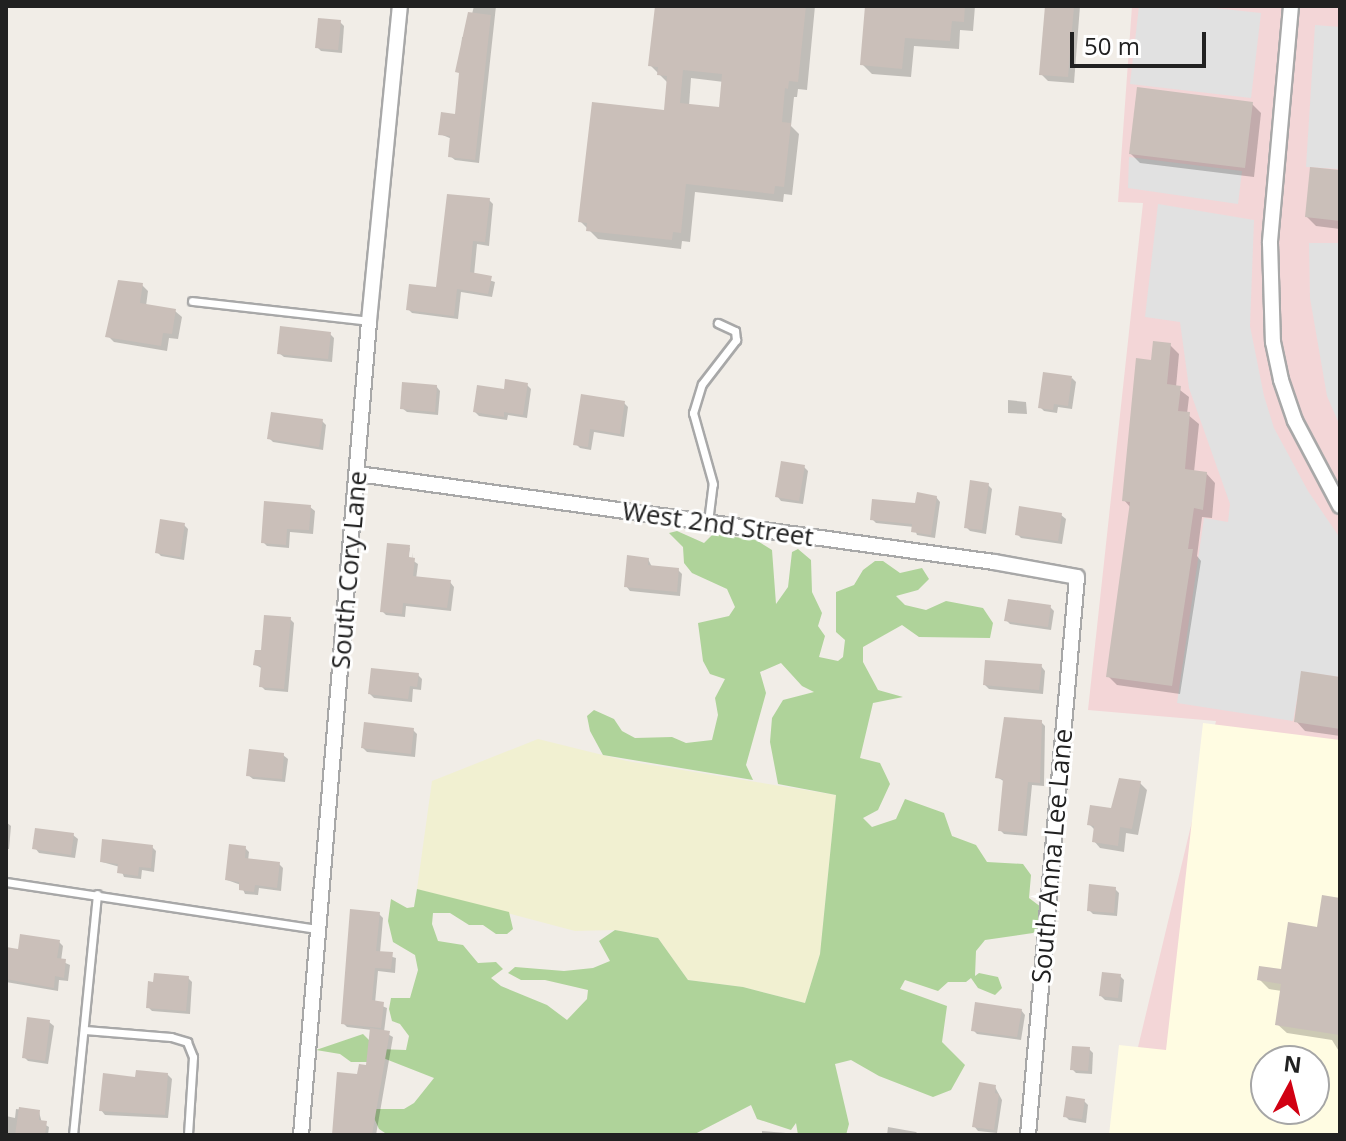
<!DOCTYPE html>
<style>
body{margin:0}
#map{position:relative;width:1346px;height:1141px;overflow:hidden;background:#f1ede7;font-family:"Open Sans",sans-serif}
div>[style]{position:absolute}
.commercial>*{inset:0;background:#f3d6d7}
.education>*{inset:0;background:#fffce2}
.farmland>*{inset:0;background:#f1f0d1}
.forest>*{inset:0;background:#afd39a}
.parking>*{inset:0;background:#e1e1e1}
.shadow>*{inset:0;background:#0003}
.building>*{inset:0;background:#cabfb9}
.roads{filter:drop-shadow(2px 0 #a8a8a8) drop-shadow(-2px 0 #a8a8a8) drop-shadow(0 2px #a8a8a8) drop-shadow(0 -2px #a8a8a8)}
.service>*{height:7px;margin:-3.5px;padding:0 3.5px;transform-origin:3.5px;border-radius:3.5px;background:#fff}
.minor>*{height:14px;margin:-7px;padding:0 7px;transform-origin:7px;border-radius:7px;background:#fff}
span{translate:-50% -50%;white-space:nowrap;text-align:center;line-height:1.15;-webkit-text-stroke:6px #fff;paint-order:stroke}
.street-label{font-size:26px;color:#212121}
.frame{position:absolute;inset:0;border:8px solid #212121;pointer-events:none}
.north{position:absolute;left:1250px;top:1045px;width:80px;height:80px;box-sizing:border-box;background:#fff;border:2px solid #a6a6a6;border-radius:50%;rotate:7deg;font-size:22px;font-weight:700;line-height:32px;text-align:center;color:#212121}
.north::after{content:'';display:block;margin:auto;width:28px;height:36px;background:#d10012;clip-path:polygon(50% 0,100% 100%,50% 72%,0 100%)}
.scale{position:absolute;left:1070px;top:32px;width:136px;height:36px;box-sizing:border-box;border:4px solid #212121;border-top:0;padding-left:10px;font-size:24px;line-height:28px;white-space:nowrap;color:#212121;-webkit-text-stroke:6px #fff;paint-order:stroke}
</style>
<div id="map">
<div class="commercial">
<div style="clip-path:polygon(evenodd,1132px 6px,1340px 6px,1340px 1135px,1117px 1135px,1216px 721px,1088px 710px,1143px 203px,1118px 202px,1132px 6px,1266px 1061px,1314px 1061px,1314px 1109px,1266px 1109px,1266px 1061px)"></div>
</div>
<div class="education">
<div style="clip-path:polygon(evenodd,1203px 723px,1340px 740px,1340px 1135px,1109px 1135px,1119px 1045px,1166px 1050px,1203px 723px,1266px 1061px,1314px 1061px,1314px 1109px,1266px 1109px,1266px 1061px)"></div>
</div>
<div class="farmland">
<div style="clip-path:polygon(538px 739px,627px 761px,836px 795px,820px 954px,805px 1003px,743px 987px,688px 980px,658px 938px,615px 930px,575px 931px,417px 889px,432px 781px)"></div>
</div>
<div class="forest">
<div style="clip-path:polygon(677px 531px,704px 543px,713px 534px,756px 540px,772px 550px,776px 604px,788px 587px,792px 552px,798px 549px,811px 560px,812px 592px,822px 613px,818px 626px,825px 636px,819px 657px,838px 661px,843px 657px,845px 640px,836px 632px,836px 592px,854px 585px,863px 570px,875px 561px,883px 561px,900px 573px,922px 568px,929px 579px,918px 590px,896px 596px,905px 605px,926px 610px,946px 601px,983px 608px,993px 623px,990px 638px,919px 637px,902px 625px,863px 647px,863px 662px,878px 690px,903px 697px,873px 703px,860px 758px,880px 763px,890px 784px,878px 810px,863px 818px,872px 827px,896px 819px,905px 799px,944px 813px,952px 836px,976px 845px,987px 862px,1023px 864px,1031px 875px,1029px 898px,1053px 916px,1033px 933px,985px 940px,976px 951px,975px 976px,979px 973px,998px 977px,1002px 988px,995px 995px,978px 988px,971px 978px,966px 982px,948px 982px,938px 991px,905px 980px,900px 989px,947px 1006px,942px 1042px,965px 1065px,951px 1090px,933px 1097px,879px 1076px,851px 1060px,835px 1064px,849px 1124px,846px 1135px,798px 1135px,796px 1123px,791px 1130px,757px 1119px,751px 1105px,693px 1135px,388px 1135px,379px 1129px,370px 1109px,404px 1109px,414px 1103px,434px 1078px,383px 1058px,372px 1062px,351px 1062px,340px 1054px,316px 1050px,363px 1034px,378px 1049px,406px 1050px,409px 1036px,400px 1024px,392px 1021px,389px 1009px,391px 998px,410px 998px,418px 970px,415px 955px,393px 942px,388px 921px,391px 899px,407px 908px,414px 907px,417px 889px,509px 912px,513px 929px,507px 934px,496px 934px,483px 925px,469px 925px,450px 913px,433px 913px,432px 924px,438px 941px,463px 945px,478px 963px,496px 962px,503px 969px,491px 978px,501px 986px,547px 1005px,567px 1020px,587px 999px,588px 990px,545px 980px,521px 980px,508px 973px,515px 967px,564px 971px,593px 968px,610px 961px,599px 941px,615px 930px,658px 938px,688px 980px,743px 987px,805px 1003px,820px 954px,836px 795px,778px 784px,770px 742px,772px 718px,783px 700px,814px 692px,802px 686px,781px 663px,760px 672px,766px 693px,746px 765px,753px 780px,603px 755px,590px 731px,587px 716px,594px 710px,614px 719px,622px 731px,635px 738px,672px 737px,686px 743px,712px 740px,718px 715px,715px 698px,725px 679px,710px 674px,703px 661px,698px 623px,729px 616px,735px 607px,727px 589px,692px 573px,684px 563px,683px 547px,669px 533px)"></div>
</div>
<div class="parking">
<div style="clip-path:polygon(1139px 6px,1196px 6px,1261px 13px,1251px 98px,1130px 84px)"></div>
<div style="clip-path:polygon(1315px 25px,1340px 27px,1340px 169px,1306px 167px)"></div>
<div style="clip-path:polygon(1129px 157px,1242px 171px,1238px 204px,1128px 188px)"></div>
<div style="clip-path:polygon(1158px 204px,1254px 220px,1250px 326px,1264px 396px,1274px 428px,1308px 491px,1340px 538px,1340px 677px,1302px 672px,1293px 721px,1177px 703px,1204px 518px,1228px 522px,1230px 504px,1189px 388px,1180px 322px,1145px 317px)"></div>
<div style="clip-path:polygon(1309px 243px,1340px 243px,1340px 426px,1327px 396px,1310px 298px)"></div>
</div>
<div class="shadow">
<div style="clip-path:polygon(474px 6px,496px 6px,479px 163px,455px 160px,450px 156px,452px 139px,440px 134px,457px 116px,462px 37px,466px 38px)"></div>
<div style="clip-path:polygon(evenodd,657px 6px,815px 6px,807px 90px,798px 89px,797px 97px,794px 97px,791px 126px,799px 134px,792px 195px,784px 194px,783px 202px,695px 192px,690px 242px,682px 241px,681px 249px,598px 239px,580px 221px,666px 113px,669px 84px,650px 65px,657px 6px,691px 78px,724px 82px,721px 109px,689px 106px,691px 78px)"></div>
<div style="clip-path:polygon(867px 6px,975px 6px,973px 31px,960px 30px,959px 49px,914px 46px,911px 77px,872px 74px,862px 64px)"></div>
<div style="clip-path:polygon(1047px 6px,1080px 6px,1074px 83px,1048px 81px,1041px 74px)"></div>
<div style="clip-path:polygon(340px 22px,344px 26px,342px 53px,321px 51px,317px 47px)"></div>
<div style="clip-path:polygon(1252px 104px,1261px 113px,1254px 177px,1140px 163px,1131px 154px)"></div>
<div style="clip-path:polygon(1340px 172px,1340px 229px,1316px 226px,1307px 217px)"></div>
<div style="clip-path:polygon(489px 200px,493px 204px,489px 246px,477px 244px,474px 275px,495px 282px,492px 297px,461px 292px,458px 319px,412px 313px,408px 309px,437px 290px)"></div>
<div style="clip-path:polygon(142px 285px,148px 291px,146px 306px,175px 311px,182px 317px,178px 339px,169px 338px,167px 351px,114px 342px,108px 336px)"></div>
<div style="clip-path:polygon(330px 334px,334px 338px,332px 362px,284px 357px,279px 353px)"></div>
<div style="clip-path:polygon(1170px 345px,1179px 354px,1176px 387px,1189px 397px,1187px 414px,1199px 424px,1194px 472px,1206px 473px,1215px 483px,1212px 518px,1202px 517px,1197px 556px,1201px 561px,1180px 694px,1117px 685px,1108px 676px,1131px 508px,1124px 500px,1153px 362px)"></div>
<div style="clip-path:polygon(1072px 378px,1076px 382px,1072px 409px,1058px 407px,1057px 413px,1044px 411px,1040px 407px)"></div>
<div style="clip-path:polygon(527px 385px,531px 389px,527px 418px,508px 415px,507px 420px,479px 416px,475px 412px,505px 392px)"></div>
<div style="clip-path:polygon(436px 386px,440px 391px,438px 415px,407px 412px,402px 408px)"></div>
<div style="clip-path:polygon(583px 396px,624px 403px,628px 407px,624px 437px,594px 432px,591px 450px,580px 448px,576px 444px)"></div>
<div style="clip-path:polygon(1008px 400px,1026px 402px,1027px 414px,1008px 413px)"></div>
<div style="clip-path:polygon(322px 421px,326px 425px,323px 450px,273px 442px,269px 438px)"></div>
<div style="clip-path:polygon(804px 467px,808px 471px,803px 504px,781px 501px,777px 496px)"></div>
<div style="clip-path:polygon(988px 485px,992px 489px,986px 534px,970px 531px,966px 527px)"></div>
<div style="clip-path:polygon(936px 497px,940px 502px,935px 538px,917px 535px,914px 527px,876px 523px,872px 519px)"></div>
<div style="clip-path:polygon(310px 507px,315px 511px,313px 534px,290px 532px,289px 548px,267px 546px,263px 542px)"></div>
<div style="clip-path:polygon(1061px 515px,1066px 519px,1062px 544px,1021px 538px,1017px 534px)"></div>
<div style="clip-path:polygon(184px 525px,188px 529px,184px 560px,161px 556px,157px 552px)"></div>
<div style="clip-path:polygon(389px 545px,410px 548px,406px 567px,410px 568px,413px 552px,412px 560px,418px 564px,416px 579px,450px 582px,454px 587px,451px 611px,406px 606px,405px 617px,386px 615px,382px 611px)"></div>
<div style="clip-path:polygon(648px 559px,652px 567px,678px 570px,682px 574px,680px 596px,630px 591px,626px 586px)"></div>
<div style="clip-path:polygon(1050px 607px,1054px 611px,1051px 630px,1010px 624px,1006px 620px)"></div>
<div style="clip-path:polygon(290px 619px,294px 623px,288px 692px,265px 690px,261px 686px,263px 669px,256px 665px)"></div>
<div style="clip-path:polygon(1041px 666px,1045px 671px,1043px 694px,989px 689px,985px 685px)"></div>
<div style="clip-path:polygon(418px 675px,422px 679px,421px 690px,413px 689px,412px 702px,374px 698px,370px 694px)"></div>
<div style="clip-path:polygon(1340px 679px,1340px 736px,1305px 731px,1296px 721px)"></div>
<div style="clip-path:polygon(1041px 722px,1045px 726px,1044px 786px,1032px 785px,1027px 836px,1004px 834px,1000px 830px,1005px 782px,997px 777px)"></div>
<div style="clip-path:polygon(413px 730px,417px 734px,415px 757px,367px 752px,363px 748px)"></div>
<div style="clip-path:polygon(283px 755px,288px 759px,285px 782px,253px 779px,248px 775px)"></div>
<div style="clip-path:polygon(1140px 783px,1147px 790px,1138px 835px,1126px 833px,1124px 852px,1100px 848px,1094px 841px,1095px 830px,1089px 824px,1113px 810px)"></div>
<div style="clip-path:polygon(6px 822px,11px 826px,9px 849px,6px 849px)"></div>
<div style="clip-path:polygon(73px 835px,78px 839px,75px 858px,39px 853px,35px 848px)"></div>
<div style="clip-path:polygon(152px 847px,156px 851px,154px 872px,142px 870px,141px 879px,124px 877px,120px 867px,102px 862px)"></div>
<div style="clip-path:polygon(245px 848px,249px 852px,248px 861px,279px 864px,283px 868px,281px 891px,259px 888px,258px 895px,245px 894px,241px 885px,227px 880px)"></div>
<div style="clip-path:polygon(1115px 889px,1119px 893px,1117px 916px,1093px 914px,1089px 910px)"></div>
<div style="clip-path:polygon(1340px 900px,1340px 1053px,1332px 1040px,1287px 1033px,1277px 1024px,1282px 991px,1269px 989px,1259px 979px,1283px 971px)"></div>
<div style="clip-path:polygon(379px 914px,383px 918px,380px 953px,396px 958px,395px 973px,378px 971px,375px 1003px,387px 1008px,384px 1032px,393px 1037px,376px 1135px,333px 1135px,359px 1077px,368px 1067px,372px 1030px,347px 1027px,343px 1023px)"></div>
<div style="clip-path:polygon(59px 942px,63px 946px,61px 961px,70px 965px,68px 981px,59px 980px,58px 991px,6px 982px,6px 949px,20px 951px)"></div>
<div style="clip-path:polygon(1120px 976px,1124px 980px,1122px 1002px,1105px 1000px,1101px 996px)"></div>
<div style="clip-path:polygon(188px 978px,192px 982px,190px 1014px,152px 1011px,148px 1007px)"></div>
<div style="clip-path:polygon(1021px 1010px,1025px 1015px,1021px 1040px,977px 1034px,973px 1030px)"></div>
<div style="clip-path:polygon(49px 1022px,54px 1026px,48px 1064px,28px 1061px,24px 1057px)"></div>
<div style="clip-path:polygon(1089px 1049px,1093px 1053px,1092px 1074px,1076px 1073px,1072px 1069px)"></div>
<div style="clip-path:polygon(168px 1075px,172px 1079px,168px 1118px,105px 1115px,101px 1110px,137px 1079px)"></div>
<div style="clip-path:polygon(995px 1087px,1002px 1100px,997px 1133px,978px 1131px,974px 1126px)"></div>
<div style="clip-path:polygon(1084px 1101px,1088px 1105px,1086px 1123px,1069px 1120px,1065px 1116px)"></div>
<div style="clip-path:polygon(16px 1109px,39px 1112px,42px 1123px,49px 1127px,48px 1135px,6px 1135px,6px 1116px,15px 1118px)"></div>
<div style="clip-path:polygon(888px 1127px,916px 1132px,919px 1135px,887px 1135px)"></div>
<div style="clip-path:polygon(762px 1131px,786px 1133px,788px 1135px,762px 1135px)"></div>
</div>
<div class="building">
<div style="clip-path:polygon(evenodd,655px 6px,806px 6px,798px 82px,789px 81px,788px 89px,785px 88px,782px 122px,791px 123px,784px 187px,775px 186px,774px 194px,686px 184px,681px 233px,673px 232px,672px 240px,586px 231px,587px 223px,578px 222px,592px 102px,664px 110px,667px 76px,657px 75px,658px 67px,648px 66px,655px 6px,683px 70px,722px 74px,719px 107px,680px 103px,683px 70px)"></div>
<div style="clip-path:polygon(865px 6px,965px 6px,964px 22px,952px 21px,950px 41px,905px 38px,902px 69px,860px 65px)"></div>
<div style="clip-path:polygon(1045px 6px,1074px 6px,1068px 77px,1039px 75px)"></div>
<div style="clip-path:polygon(468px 12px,491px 15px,475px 160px,448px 157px,450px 136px,438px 135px,441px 112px,455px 114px,459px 73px,455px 72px)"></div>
<div style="clip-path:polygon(318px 18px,341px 20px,338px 50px,315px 48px)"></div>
<div style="clip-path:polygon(1137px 87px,1253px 102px,1245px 168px,1129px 154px)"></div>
<div style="clip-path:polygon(1310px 167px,1340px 170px,1340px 221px,1305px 217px)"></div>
<div style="clip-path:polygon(447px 194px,490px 198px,485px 242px,473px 241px,470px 272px,492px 276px,488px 294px,457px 289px,454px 316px,406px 310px,409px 284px,436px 287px)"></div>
<div style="clip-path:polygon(118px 280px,143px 283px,140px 303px,176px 309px,172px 334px,163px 333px,161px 346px,105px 337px)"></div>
<div style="clip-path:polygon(280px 326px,331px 332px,328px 359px,277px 354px)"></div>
<div style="clip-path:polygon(1153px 341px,1171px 343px,1167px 384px,1181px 386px,1178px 411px,1190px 412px,1185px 469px,1207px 472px,1203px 510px,1194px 508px,1188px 549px,1193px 549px,1172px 686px,1106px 677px,1130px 502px,1122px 501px,1136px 358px,1151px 360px)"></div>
<div style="clip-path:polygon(1043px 372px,1072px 376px,1068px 406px,1054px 404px,1053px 410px,1038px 408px)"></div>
<div style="clip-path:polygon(505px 379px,528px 383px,523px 415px,504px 412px,504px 417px,473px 412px,477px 385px,504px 389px)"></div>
<div style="clip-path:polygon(402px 382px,437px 385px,435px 412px,400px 409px)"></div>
<div style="clip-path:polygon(581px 394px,625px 401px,620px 434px,590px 429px,588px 447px,573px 445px)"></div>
<div style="clip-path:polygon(271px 412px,323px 419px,319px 447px,267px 439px)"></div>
<div style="clip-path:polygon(781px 461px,805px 465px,799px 501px,775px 497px)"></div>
<div style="clip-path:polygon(970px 480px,989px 483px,982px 530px,964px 528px)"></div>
<div style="clip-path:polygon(917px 492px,937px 496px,931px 535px,911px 532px,912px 524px,870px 520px,872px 499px,915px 503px)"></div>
<div style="clip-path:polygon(264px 501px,311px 505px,309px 530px,287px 529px,286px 545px,261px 543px)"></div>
<div style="clip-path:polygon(1019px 506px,1062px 513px,1058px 541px,1015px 535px)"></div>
<div style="clip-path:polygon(160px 519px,185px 523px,180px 557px,155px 553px)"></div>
<div style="clip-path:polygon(387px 543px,410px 545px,409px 557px,415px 558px,413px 576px,451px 580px,447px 608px,403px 603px,402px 614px,380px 612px)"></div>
<div style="clip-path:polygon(627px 555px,649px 558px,648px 565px,679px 568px,677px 592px,624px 587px)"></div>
<div style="clip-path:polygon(1008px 599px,1051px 605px,1048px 627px,1004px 621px)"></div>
<div style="clip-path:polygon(264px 615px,291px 617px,284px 689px,259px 687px,261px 666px,253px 665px,255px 650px,261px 650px)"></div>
<div style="clip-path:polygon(985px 660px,1042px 664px,1039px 690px,983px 685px)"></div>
<div style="clip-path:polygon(371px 668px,419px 673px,417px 687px,410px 686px,408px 699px,368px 694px)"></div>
<div style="clip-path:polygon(1301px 671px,1340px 677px,1340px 729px,1294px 722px)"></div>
<div style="clip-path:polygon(1004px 717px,1042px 720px,1040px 783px,1028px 782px,1023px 833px,998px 831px,1003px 779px,995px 778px)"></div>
<div style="clip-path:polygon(364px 722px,414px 728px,411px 754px,361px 748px)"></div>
<div style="clip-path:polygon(249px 749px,284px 753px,282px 779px,246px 776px)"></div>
<div style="clip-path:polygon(1119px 778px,1141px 781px,1132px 829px,1120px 827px,1118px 846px,1092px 842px,1094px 826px,1087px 825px,1090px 805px,1111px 808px)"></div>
<div style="clip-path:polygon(35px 828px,74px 833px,71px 855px,32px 849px)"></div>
<div style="clip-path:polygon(102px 839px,153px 845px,151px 868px,139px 867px,138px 876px,117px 873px,118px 864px,100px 862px)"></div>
<div style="clip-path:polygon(229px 844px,246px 846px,245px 858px,280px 862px,277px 888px,255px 885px,254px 892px,239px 890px,239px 882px,225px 880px)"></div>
<div style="clip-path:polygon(1089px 884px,1116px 887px,1114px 913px,1087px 911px)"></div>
<div style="clip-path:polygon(1322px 895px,1340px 898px,1340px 1035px,1275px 1025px,1281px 984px,1257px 980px,1259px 966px,1281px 969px,1288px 922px,1317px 927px)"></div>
<div style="clip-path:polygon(350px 909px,380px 912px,376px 951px,393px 952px,391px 969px,375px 968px,372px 1000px,384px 1002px,381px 1028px,341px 1024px)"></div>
<div style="clip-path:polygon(20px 934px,60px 940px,57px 958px,66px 959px,64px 978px,55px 976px,54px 988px,6px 979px,6px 947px,18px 949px)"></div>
<div style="clip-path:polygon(1102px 972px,1121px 974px,1118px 998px,1099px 996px)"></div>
<div style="clip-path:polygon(154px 973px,189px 976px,186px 1011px,146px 1008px,148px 981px,153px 982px)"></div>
<div style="clip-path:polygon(975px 1002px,1022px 1009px,1017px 1037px,971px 1031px)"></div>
<div style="clip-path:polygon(27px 1017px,50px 1020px,45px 1061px,22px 1058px)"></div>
<div style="clip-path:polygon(370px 1028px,390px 1031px,372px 1135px,332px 1135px,337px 1072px,357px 1074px,359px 1064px,366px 1065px)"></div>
<div style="clip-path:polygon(1072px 1046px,1090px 1047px,1088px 1071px,1070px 1070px)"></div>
<div style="clip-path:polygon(136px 1070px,168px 1073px,165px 1115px,99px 1111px,103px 1073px,135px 1077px)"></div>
<div style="clip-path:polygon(979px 1082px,996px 1085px,995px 1093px,999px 1094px,994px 1130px,972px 1127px)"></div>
<div style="clip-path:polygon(1066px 1096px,1085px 1099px,1082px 1119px,1063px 1117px)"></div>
<div style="clip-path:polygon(19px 1107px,40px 1110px,39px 1120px,47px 1121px,45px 1135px,15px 1135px)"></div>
</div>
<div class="roads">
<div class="service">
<div style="left:192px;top:301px;width:178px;rotate:6.4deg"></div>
<div style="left:708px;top:522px;width:38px;rotate:-83deg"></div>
<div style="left:713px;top:484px;width:74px;rotate:-105.7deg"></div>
<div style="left:693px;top:413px;width:30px;rotate:-73deg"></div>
<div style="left:702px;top:384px;width:56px;rotate:-52.3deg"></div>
<div style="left:736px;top:340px;width:9px;rotate:-96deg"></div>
<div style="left:735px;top:331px;width:19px;rotate:-155deg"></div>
<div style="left:6px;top:882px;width:316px;rotate:8.6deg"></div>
<div style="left:85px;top:1030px;width:86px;rotate:4.7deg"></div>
<div style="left:171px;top:1037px;width:17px;rotate:17deg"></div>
<div style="left:187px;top:1042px;width:16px;rotate:68deg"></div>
<div style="left:193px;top:1057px;width:78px;rotate:93.7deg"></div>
<div style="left:73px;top:1135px;width:242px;rotate:-84.3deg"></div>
</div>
<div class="minor">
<div style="left:1291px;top:6px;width:238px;rotate:95.1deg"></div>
<div style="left:1270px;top:243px;width:99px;rotate:88.3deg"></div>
<div style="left:1273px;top:342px;width:39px;rotate:78deg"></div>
<div style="left:1281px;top:380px;width:43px;rotate:71.1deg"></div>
<div style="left:1295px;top:421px;width:96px;rotate:62.1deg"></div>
<div style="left:358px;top:474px;width:642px;rotate:7.88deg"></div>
<div style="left:994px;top:562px;width:84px;rotate:10.2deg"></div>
<div style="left:1077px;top:577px;width:560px;rotate:95.02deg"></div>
<div style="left:301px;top:1135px;width:817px;rotate:-85.22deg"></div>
<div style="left:369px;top:321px;width:317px;rotate:-84.4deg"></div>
</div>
</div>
<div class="street-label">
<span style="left:718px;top:524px;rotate:8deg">West 2nd Street</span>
<span style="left:349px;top:570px;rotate:-85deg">South Cory Lane</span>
<span style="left:1052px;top:856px;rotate:-85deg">South Anna Lee Lane</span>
</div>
<div class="frame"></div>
<div class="north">N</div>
<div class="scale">50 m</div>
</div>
